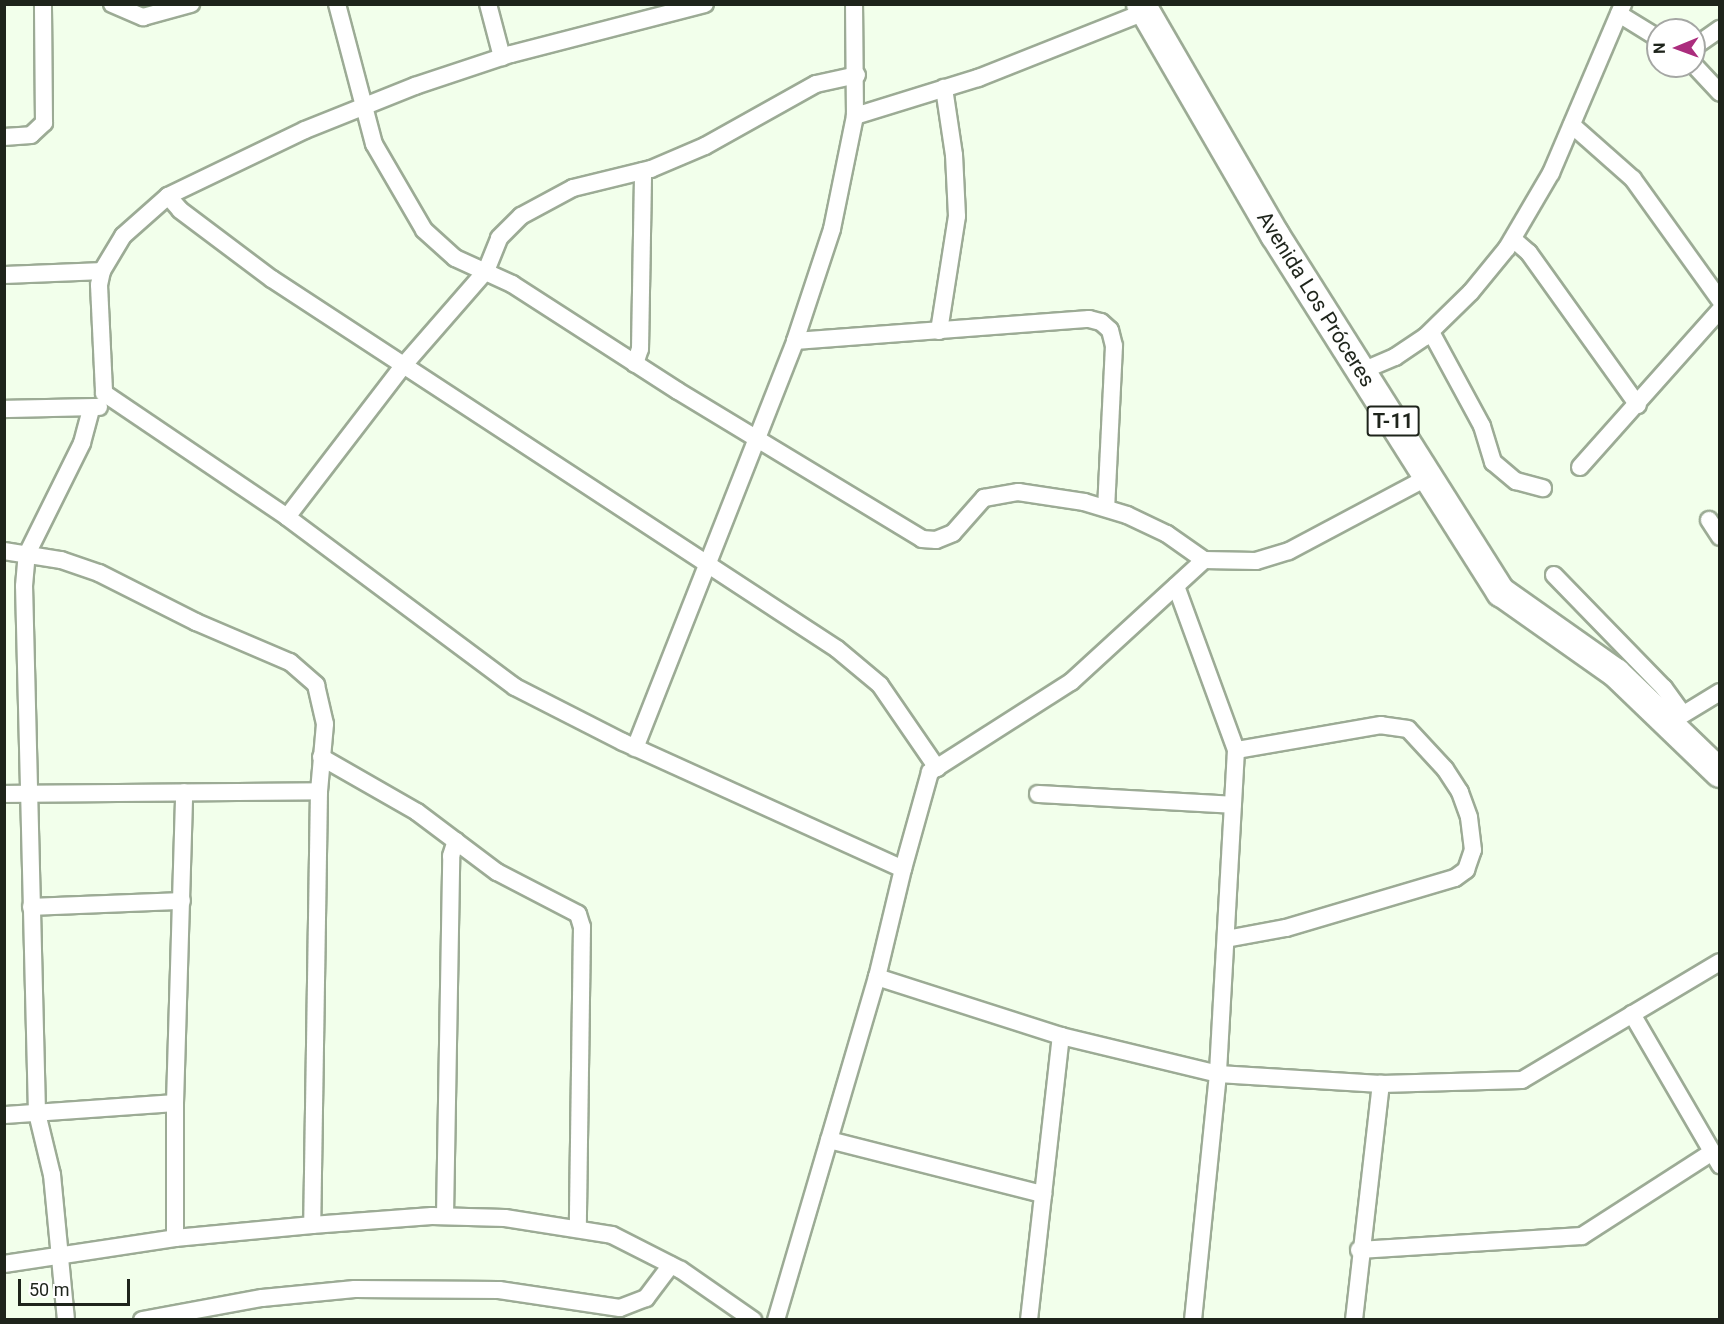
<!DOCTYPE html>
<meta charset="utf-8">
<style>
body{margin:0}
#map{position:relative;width:1724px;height:1324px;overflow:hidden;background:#f2ffeb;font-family:Roboto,sans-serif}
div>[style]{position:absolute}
.roads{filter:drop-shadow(2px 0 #9cab95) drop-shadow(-2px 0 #9cab95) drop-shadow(0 2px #9cab95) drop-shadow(0 -2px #9cab95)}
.minor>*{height:16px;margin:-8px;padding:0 8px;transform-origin:8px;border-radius:8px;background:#fff}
.trunk>*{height:28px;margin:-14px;padding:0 14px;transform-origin:14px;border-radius:14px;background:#fff}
span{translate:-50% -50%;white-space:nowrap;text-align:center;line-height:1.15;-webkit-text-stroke:6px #fff;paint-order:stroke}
.shield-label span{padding:2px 4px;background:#fff;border:2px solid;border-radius:4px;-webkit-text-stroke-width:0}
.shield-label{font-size:20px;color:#1e241b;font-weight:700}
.street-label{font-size:21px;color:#1e241b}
.frame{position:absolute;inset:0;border:6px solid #1e241b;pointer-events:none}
.north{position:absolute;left:1646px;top:18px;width:60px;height:60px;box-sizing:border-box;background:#fff;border:2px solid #a5a7a4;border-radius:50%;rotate:269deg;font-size:16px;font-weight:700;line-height:24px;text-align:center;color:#1e241b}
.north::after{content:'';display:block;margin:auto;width:21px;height:27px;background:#ab2d7d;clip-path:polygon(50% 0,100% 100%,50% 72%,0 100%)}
.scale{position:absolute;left:18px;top:1279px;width:112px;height:27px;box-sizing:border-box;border:3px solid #1e241b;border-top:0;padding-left:8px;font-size:18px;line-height:21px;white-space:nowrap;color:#1e241b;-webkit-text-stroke:4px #fff;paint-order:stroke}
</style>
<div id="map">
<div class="roads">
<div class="minor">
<div style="left:112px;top:4px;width:34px;rotate:23deg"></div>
<div style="left:143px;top:17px;width:50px;rotate:-15.2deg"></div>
<div style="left:337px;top:4px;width:145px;rotate:75.2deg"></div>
<div style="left:374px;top:144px;width:99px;rotate:59.8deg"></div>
<div style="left:424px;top:230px;width:42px;rotate:42.1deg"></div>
<div style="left:455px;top:258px;width:63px;rotate:24.5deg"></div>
<div style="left:512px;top:284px;width:197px;rotate:32.8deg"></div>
<div style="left:678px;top:391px;width:285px;rotate:31.2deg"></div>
<div style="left:922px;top:539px;width:14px;rotate:4deg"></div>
<div style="left:936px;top:540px;width:18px;rotate:-22deg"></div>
<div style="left:953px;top:533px;width:47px;rotate:-48.5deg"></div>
<div style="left:984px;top:498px;width:35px;rotate:-10deg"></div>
<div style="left:1018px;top:492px;width:67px;rotate:8.6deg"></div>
<div style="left:1084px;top:502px;width:45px;rotate:16.8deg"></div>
<div style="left:1127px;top:515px;width:44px;rotate:25.4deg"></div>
<div style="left:1167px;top:534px;width:45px;rotate:35.1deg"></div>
<div style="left:488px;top:4px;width:55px;rotate:75.2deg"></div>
<div style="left:705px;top:4px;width:200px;rotate:165.5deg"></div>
<div style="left:511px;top:54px;width:101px;rotate:161.6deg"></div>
<div style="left:415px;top:86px;width:118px;rotate:158.2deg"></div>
<div style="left:305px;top:130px;width:152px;rotate:154.3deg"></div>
<div style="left:168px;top:196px;width:60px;rotate:138.4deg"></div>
<div style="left:123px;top:236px;width:41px;rotate:121deg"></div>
<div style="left:102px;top:271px;width:14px;rotate:102deg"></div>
<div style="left:99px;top:285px;width:108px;rotate:87.3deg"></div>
<div style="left:104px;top:393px;width:221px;rotate:34.1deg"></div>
<div style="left:287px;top:517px;width:284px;rotate:36.7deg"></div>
<div style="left:515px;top:687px;width:121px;rotate:27deg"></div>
<div style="left:623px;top:742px;width:307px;rotate:24.4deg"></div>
<div style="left:903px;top:869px;width:111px;rotate:103.5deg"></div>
<div style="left:877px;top:977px;width:193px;rotate:17.8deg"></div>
<div style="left:1061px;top:1036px;width:162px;rotate:13.6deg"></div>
<div style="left:1218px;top:1074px;width:163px;rotate:3.5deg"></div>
<div style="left:1381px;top:1084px;width:141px;rotate:-1.6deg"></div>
<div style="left:1522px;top:1080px;width:230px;rotate:-30.8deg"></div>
<div style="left:1619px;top:14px;width:46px;rotate:31.6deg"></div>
<div style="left:1694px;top:47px;width:32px;rotate:-35deg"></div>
<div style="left:1694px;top:65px;width:38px;rotate:47deg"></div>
<div style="left:855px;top:116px;width:129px;rotate:-17.2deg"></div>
<div style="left:978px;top:78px;width:180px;rotate:-21.6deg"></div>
<div style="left:1572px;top:125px;width:81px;rotate:41.5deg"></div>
<div style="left:1633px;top:179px;width:149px;rotate:54.3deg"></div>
<div style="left:4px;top:137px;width:27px;rotate:-4deg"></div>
<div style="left:31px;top:135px;width:18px;rotate:-43deg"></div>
<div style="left:44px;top:123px;width:119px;rotate:-90.5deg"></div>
<div style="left:168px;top:196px;width:18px;rotate:49deg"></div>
<div style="left:180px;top:210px;width:115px;rotate:36.9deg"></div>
<div style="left:272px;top:279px;width:675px;rotate:33.22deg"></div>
<div style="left:837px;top:649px;width:56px;rotate:39.9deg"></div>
<div style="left:880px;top:685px;width:101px;rotate:55.5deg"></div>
<div style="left:1513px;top:239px;width:21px;rotate:41deg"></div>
<div style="left:1529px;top:253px;width:187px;rotate:54.4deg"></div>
<div style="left:4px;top:275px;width:98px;rotate:-2.3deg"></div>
<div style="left:939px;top:331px;width:116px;rotate:-81.1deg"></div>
<div style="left:957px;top:216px;width:61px;rotate:-92.8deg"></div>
<div style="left:954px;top:155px;width:68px;rotate:-98.5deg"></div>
<div style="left:1431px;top:332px;width:107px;rotate:61.5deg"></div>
<div style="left:1482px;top:426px;width:38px;rotate:73deg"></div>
<div style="left:1493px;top:462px;width:30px;rotate:40deg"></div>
<div style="left:1516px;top:481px;width:28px;rotate:15deg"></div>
<div style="left:795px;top:341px;width:295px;rotate:-4.3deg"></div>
<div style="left:1089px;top:319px;width:12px;rotate:14deg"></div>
<div style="left:1101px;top:322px;width:12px;rotate:42deg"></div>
<div style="left:1110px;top:330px;width:16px;rotate:76deg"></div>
<div style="left:1114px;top:346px;width:162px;rotate:92.8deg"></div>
<div style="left:635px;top:364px;width:16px;rotate:-72deg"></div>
<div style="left:640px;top:349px;width:178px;rotate:-89deg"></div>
<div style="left:1362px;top:371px;width:36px;rotate:-23deg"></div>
<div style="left:1395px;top:357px;width:36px;rotate:-34deg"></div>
<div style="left:1425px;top:337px;width:64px;rotate:-44.4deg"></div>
<div style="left:1471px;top:292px;width:57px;rotate:-50.7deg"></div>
<div style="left:1507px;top:248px;width:87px;rotate:-59.6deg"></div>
<div style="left:1551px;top:173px;width:184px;rotate:-66.9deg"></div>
<div style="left:4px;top:409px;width:95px;rotate:-1.2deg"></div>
<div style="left:1580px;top:467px;width:210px;rotate:-48.3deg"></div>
<div style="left:287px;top:517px;width:190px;rotate:-52.5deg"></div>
<div style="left:403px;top:366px;width:126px;rotate:-48.9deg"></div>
<div style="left:486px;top:271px;width:35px;rotate:-68deg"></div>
<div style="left:499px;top:238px;width:31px;rotate:-45deg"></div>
<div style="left:521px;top:216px;width:59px;rotate:-28.3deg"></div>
<div style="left:573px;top:188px;width:80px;rotate:-13.7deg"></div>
<div style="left:651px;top:169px;width:59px;rotate:-23.1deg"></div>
<div style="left:705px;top:146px;width:127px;rotate:-29.2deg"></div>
<div style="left:816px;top:84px;width:42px;rotate:-12.4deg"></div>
<div style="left:1709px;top:520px;width:20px;rotate:57deg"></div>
<div style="left:4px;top:551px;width:58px;rotate:9deg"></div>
<div style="left:61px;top:560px;width:40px;rotate:18.9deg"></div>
<div style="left:99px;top:573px;width:109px;rotate:26.8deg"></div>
<div style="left:196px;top:622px;width:102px;rotate:23.1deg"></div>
<div style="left:290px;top:662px;width:35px;rotate:41deg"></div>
<div style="left:316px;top:685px;width:40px;rotate:77deg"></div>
<div style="left:325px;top:724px;width:67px;rotate:95.1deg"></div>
<div style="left:319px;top:791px;width:434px;rotate:90.9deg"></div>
<div style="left:1554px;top:575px;width:158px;rotate:45.8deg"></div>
<div style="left:1664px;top:688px;width:32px;rotate:54deg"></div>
<div style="left:1176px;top:586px;width:175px;rotate:69.9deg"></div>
<div style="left:1236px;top:750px;width:324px;rotate:93.2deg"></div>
<div style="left:1218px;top:1074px;width:247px;rotate:95.8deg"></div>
<div style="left:1674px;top:720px;width:54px;rotate:-31.3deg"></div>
<div style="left:635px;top:748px;width:437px;rotate:-68.5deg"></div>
<div style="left:795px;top:341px;width:118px;rotate:-71.7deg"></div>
<div style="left:832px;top:229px;width:115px;rotate:-78.5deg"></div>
<div style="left:855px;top:116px;width:112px;rotate:-90.5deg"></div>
<div style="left:321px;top:757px;width:111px;rotate:29.8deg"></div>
<div style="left:417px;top:812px;width:100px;rotate:36.9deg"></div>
<div style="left:497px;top:872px;width:91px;rotate:27.4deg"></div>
<div style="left:578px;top:914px;width:14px;rotate:73deg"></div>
<div style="left:582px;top:927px;width:301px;rotate:90.8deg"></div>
<div style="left:4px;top:794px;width:315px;rotate:-0.5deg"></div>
<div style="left:1038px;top:794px;width:195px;rotate:3.2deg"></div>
<div style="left:903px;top:869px;width:101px;rotate:-74.4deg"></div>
<div style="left:930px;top:772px;width:167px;rotate:-32.6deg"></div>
<div style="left:1071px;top:682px;width:180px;rotate:-42.5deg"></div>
<div style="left:1204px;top:560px;width:52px;rotate:1.1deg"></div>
<div style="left:1256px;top:561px;width:34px;rotate:-17deg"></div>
<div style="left:1289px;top:551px;width:157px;rotate:-28deg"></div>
<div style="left:31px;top:907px;width:151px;rotate:-2.3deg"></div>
<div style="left:1226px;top:939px;width:61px;rotate:-10.4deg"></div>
<div style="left:1286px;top:928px;width:176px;rotate:-16.5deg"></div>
<div style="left:1455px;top:878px;width:14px;rotate:-36deg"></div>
<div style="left:1466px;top:870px;width:21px;rotate:-71deg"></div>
<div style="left:1473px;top:850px;width:33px;rotate:-97deg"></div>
<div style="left:1469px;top:817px;width:27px;rotate:-110deg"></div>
<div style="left:1460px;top:792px;width:27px;rotate:-123deg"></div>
<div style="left:1445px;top:769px;width:54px;rotate:-132.8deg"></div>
<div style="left:1408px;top:729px;width:27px;rotate:-172deg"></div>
<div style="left:1381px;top:725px;width:147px;rotate:170.2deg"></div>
<div style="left:1632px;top:1014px;width:175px;rotate:59.8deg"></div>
<div style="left:4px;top:1115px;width:171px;rotate:-4deg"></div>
<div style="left:829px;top:1140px;width:221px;rotate:14.2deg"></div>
<div style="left:445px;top:1216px;width:360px;rotate:-89deg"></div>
<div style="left:451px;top:856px;width:16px;rotate:-72deg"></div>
<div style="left:175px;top:1238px;width:135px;rotate:-90deg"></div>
<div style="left:175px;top:1103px;width:311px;rotate:-88.3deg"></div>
<div style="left:1359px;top:1250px;width:223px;rotate:-3.6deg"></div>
<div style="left:1582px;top:1236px;width:153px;rotate:-32.8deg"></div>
<div style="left:4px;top:1264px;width:173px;rotate:-8.6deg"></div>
<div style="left:175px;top:1238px;width:138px;rotate:-5.4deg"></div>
<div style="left:312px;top:1225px;width:120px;rotate:-4.3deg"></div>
<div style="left:432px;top:1216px;width:73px;rotate:1.6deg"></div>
<div style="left:505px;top:1218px;width:108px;rotate:9deg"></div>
<div style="left:612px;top:1235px;width:77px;rotate:26.9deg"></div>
<div style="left:681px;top:1270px;width:88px;rotate:34.8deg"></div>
<div style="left:66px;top:1320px;width:146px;rotate:-95.5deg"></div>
<div style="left:52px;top:1175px;width:64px;rotate:-103.6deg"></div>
<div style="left:37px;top:1113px;width:527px;rotate:-91.41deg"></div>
<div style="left:24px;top:586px;width:32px;rotate:-85deg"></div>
<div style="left:27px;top:554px;width:124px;rotate:-63.6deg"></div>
<div style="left:82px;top:443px;width:34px;rotate:-75deg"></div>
<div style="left:142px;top:1320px;width:122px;rotate:-10.4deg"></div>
<div style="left:262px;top:1298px;width:93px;rotate:-5.5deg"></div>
<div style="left:355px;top:1289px;width:144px;rotate:0.4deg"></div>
<div style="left:499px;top:1290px;width:122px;rotate:8.5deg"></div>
<div style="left:620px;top:1308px;width:28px;rotate:-21deg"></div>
<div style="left:646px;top:1298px;width:41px;rotate:-52.9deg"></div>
<div style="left:776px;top:1320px;width:358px;rotate:-73.6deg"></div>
<div style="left:1029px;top:1320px;width:286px;rotate:-83.6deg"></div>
<div style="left:1354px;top:1320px;width:238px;rotate:-83.5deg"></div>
</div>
<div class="trunk">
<div style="left:1141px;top:4px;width:267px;rotate:59.9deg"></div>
<div style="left:1275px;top:235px;width:423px;rotate:57.7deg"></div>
<div style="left:1501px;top:592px;width:141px;rotate:35.2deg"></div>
<div style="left:1616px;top:673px;width:144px;rotate:43.9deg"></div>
</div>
</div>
<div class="shield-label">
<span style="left:1393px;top:421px">T-11</span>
</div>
<div class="street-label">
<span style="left:1316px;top:299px;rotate:58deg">Avenida Los Próceres</span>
</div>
<div class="frame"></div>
<div class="north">N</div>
<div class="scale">50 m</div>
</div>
